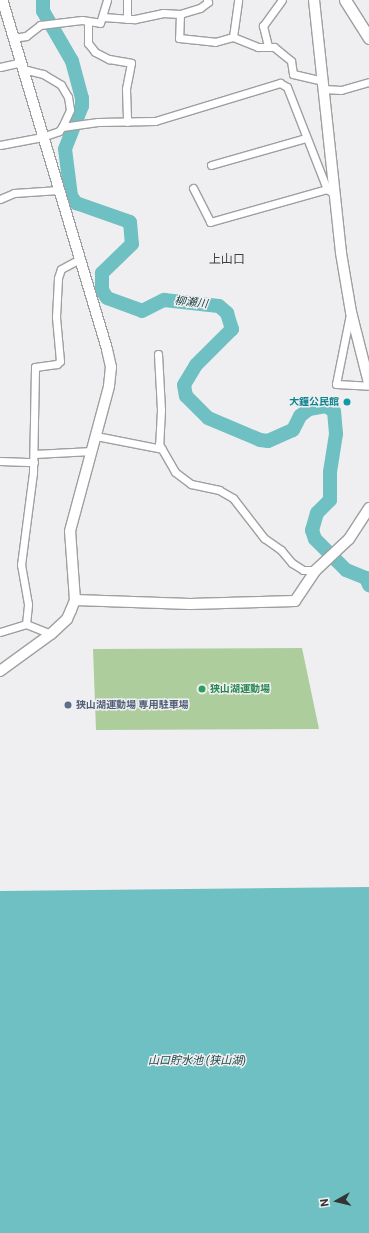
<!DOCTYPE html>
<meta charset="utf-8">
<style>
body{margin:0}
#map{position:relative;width:369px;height:1233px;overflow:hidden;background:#efeff1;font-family:Roboto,"Noto Sans JP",sans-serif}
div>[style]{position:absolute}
.green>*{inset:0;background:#adce9c}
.water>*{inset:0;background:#6ec0c2}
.river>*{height:14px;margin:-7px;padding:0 7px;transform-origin:7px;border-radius:7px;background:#6ec0c2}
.roads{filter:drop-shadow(1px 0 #9f9fa1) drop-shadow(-1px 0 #9f9fa1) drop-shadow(0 1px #9f9fa1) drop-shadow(0 -1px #9f9fa1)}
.street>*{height:7px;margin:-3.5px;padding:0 3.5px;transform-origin:3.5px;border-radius:3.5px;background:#fff}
.secondary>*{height:10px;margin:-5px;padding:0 5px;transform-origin:5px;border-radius:5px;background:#fff}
.primary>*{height:11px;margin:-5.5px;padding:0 5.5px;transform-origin:5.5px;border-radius:5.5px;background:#fff}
.dots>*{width:11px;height:11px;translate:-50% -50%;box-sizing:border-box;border:2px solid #efeff1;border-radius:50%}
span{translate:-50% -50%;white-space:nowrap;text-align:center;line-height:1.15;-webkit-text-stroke:3px #efeff1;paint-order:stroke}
.culture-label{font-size:10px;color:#0d838f;font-weight:700}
.right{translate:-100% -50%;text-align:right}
.leisure-label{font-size:10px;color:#27864d;font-weight:700}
.left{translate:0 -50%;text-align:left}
.service-label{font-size:10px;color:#4e5e75;font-weight:700}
.water-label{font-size:11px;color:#1e4546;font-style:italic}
.quarter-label{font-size:12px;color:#3f3f40}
.north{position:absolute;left:317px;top:1181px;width:40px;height:40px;-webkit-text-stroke:3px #efeff1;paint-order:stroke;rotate:262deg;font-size:11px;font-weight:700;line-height:16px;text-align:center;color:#343435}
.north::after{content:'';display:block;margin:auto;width:14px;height:18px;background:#343435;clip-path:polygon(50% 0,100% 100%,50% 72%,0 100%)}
</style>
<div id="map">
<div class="green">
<div style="clip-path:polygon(302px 648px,319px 729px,96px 730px,93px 649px)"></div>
</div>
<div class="water">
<div style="clip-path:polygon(369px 887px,369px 1233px,0 1233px,0 891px)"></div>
</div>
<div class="river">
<div style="left:43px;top:0;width:11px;rotate:90deg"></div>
<div style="left:43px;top:11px;width:58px;rotate:59.9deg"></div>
<div style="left:72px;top:61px;width:38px;rotate:75deg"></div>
<div style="left:82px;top:98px;width:8px;rotate:90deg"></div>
<div style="left:82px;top:106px;width:46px;rotate:111.6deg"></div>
<div style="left:65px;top:149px;width:47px;rotate:82.7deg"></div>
<div style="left:71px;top:196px;width:9px;rotate:54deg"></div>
<div style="left:76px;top:203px;width:57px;rotate:19.4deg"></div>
<div style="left:130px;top:222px;width:22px;rotate:85deg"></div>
<div style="left:132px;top:244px;width:42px;rotate:136deg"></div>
<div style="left:102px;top:273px;width:17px;rotate:90deg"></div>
<div style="left:102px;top:290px;width:9px;rotate:58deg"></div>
<div style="left:107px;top:298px;width:37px;rotate:20deg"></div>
<div style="left:142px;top:311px;width:25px;rotate:-27deg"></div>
<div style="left:164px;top:300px;width:55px;rotate:6.2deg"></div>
<div style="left:219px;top:306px;width:11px;rotate:41deg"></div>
<div style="left:227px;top:313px;width:17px;rotate:73deg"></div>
<div style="left:232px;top:329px;width:51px;rotate:135deg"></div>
<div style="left:196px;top:365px;width:23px;rotate:121deg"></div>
<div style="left:184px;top:385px;width:11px;rotate:80deg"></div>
<div style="left:186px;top:396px;width:31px;rotate:45deg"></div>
<div style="left:208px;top:418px;width:56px;rotate:22.9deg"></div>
<div style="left:260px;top:440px;width:8px;rotate:7deg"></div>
<div style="left:268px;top:441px;width:27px;rotate:-24deg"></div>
<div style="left:293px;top:430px;width:16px;rotate:-63deg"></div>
<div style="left:300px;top:416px;width:11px;rotate:-38deg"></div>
<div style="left:309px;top:409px;width:17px;rotate:-10deg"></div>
<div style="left:326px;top:406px;width:9px;rotate:32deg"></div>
<div style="left:334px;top:411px;width:23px;rotate:85deg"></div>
<div style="left:336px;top:434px;width:38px;rotate:99deg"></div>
<div style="left:330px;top:472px;width:28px;rotate:90deg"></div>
<div style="left:330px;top:500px;width:18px;rotate:135deg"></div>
<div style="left:317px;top:513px;width:18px;rotate:106deg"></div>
<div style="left:312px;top:530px;width:9px;rotate:72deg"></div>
<div style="left:315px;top:539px;width:44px;rotate:45deg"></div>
<div style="left:346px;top:570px;width:22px;rotate:22deg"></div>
<div style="left:366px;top:578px;width:8px;rotate:67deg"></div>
</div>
<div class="roads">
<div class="street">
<div style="left:127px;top:0;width:19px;rotate:90deg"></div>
<div style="left:180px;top:14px;width:24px;rotate:92deg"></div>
<div style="left:179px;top:38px;width:36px;rotate:6deg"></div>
<div style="left:215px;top:42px;width:19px;rotate:-16deg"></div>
<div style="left:233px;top:37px;width:37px;rotate:-82deg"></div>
<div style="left:103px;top:17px;width:32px;rotate:4deg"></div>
<div style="left:135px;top:19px;width:29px;rotate:-12deg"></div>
<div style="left:163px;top:13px;width:17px;rotate:3deg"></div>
<div style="left:180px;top:14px;width:21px;rotate:-17deg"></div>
<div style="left:200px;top:8px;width:10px;rotate:-37deg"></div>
<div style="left:208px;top:2px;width:2px;rotate:-117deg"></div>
<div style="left:88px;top:22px;width:21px;rotate:90deg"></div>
<div style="left:88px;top:43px;width:11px;rotate:52deg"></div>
<div style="left:95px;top:52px;width:16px;rotate:27deg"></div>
<div style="left:109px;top:59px;width:22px;rotate:10deg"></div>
<div style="left:131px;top:63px;width:26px;rotate:101deg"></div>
<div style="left:126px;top:89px;width:33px;rotate:88deg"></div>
<div style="left:233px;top:37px;width:27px;rotate:22deg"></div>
<div style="left:258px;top:47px;width:16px"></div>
<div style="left:274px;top:47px;width:22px;rotate:39deg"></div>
<div style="left:291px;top:61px;width:13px;rotate:81deg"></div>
<div style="left:293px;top:74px;width:31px;rotate:13deg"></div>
<div style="left:13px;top:38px;width:13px;rotate:-9deg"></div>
<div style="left:26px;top:36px;width:18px;rotate:-38deg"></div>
<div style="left:40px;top:25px;width:42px;rotate:-6.8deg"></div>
<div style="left:82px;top:20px;width:18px;rotate:9deg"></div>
<div style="left:100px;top:23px;width:24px;rotate:-73deg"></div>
<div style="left:268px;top:46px;width:21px;rotate:-104deg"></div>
<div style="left:263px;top:26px;width:32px;rotate:-54deg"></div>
<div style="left:0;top:67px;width:22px;rotate:-13deg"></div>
<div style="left:23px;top:69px;width:21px;rotate:14deg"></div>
<div style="left:43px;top:74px;width:21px;rotate:31deg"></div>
<div style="left:61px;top:85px;width:14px;rotate:60deg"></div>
<div style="left:68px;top:97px;width:13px;rotate:81deg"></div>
<div style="left:70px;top:110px;width:19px;rotate:115deg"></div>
<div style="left:324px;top:89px;width:17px;rotate:3deg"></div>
<div style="left:341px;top:90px;width:29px;rotate:-16deg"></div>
<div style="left:0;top:145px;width:43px;rotate:-10.8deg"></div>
<div style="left:42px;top:137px;width:18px;rotate:-19deg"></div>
<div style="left:59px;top:131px;width:5px;rotate:-53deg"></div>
<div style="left:62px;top:127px;width:36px;rotate:-8deg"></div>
<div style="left:98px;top:122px;width:57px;rotate:-1deg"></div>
<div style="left:155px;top:121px;width:131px;rotate:-16.9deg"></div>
<div style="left:280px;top:83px;width:8px;rotate:30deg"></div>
<div style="left:287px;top:87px;width:110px;rotate:68.6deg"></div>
<div style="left:327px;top:189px;width:9px;rotate:36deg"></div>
<div style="left:211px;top:165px;width:99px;rotate:-15.9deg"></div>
<div style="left:193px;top:188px;width:38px;rotate:63deg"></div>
<div style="left:210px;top:222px;width:122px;rotate:-15.8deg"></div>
<div style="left:0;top:199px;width:15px;rotate:-23deg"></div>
<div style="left:14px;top:193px;width:45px;rotate:-3.8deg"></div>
<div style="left:350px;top:314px;width:71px;rotate:101.3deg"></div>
<div style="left:336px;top:384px;width:33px;rotate:3deg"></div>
<div style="left:158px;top:354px;width:56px;rotate:86.9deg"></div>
<div style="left:161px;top:410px;width:34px;rotate:93deg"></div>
<div style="left:159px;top:444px;width:32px;rotate:60deg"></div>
<div style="left:175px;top:472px;width:20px;rotate:37deg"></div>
<div style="left:191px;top:484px;width:29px;rotate:12deg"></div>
<div style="left:219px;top:490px;width:16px;rotate:30deg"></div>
<div style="left:233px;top:498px;width:51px;rotate:52.2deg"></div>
<div style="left:264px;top:538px;width:21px;rotate:35deg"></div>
<div style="left:281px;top:550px;width:17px;rotate:50deg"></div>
<div style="left:292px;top:563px;width:13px;rotate:32deg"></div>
<div style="left:303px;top:570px;width:13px"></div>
<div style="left:96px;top:436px;width:67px;rotate:11.1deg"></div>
<div style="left:34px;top:454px;width:58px;rotate:-3deg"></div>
<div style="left:0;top:461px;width:34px;rotate:2deg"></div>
<div style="left:26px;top:624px;width:20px;rotate:-84deg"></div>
<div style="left:28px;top:604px;width:40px;rotate:-100deg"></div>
<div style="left:21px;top:565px;width:93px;rotate:-82.6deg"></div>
<div style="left:33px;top:473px;width:106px;rotate:-88.9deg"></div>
<div style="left:35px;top:367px;width:22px;rotate:-8deg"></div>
<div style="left:57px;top:364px;width:4px;rotate:-45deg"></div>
<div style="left:60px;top:361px;width:44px;rotate:-95.2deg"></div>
<div style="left:56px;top:317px;width:39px;rotate:-87deg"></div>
<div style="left:58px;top:278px;width:9px;rotate:-72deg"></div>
<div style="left:61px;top:269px;width:21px;rotate:-28deg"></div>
<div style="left:0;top:632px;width:27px;rotate:-17deg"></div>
<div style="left:26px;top:624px;width:27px;rotate:22deg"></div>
</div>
<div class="secondary">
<div style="left:314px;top:0;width:254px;rotate:83.9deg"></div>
<div style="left:341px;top:253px;width:60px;rotate:80.4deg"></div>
<div style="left:351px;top:312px;width:73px;rotate:75.8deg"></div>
<div style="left:75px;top:600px;width:115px;rotate:2deg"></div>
<div style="left:190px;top:604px;width:105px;rotate:-1.6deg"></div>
<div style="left:295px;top:601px;width:37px;rotate:-56deg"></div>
<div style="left:316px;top:570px;width:45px;rotate:-43.2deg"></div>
<div style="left:349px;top:539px;width:37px;rotate:-57deg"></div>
<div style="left:0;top:671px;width:63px;rotate:-36deg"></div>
<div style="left:51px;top:634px;width:22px;rotate:-43deg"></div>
<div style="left:67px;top:619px;width:10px;rotate:-66deg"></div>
<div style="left:71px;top:610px;width:11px;rotate:-68deg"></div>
<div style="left:75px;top:600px;width:69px;rotate:-94.1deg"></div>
<div style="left:70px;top:531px;width:150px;rotate:-74.9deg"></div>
<div style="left:109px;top:386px;width:19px;rotate:-84deg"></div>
<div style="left:111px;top:367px;width:18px;rotate:-103deg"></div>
<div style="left:107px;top:349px;width:364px;rotate:-106.7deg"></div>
</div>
<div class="primary">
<div style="left:345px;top:0;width:45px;rotate:57.7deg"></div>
</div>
</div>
<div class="dots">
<div style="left:347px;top:402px;background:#0f9aa8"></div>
<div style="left:202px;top:689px;background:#2e9e5b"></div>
<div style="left:68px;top:705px;background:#5c6f8a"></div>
</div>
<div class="culture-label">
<span class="right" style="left:339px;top:402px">大鐘公民館</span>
</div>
<div class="leisure-label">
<span class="left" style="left:210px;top:689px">狭山湖運動場</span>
</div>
<div class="service-label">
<span class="left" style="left:76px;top:705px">狭山湖運動場 専用駐車場</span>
</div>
<div class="water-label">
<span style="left:191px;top:303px;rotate:7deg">柳瀬川</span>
<span style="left:197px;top:1061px">山口貯水池 (狭山湖)</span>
</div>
<div class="quarter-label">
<span style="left:227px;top:260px">上山口</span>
</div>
<div class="north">N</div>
</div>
